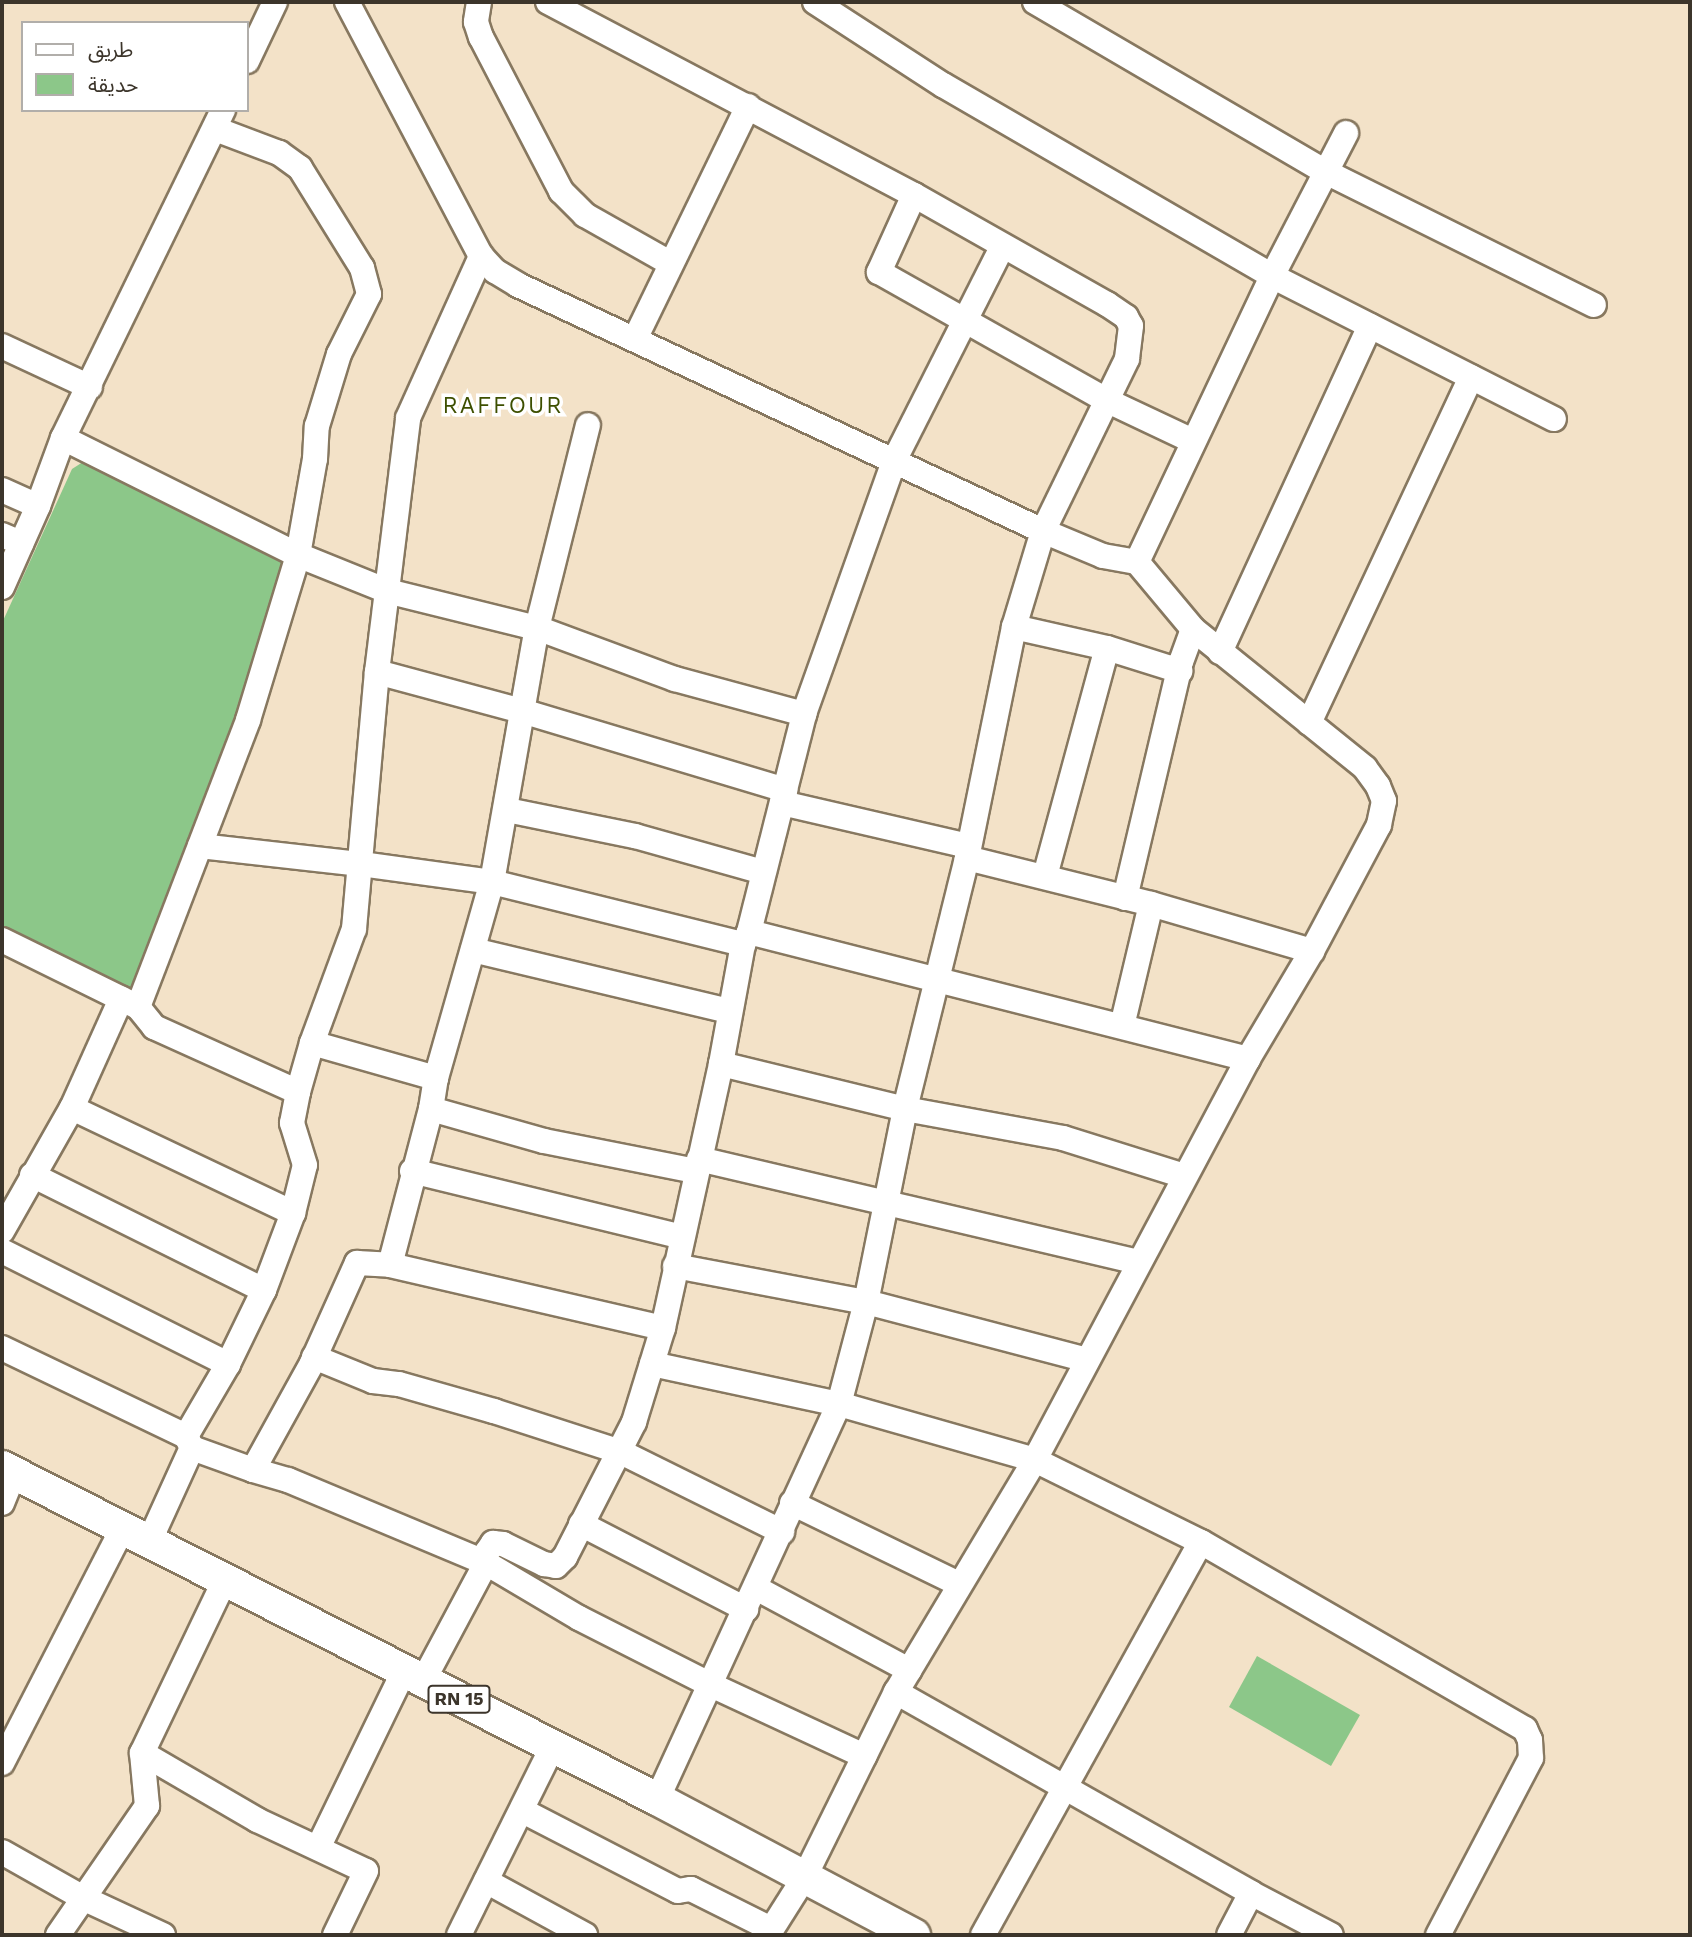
<!DOCTYPE html>
<meta charset="utf-8">
<style>
body{margin:0}
#map{position:relative;width:1692px;height:1937px;overflow:hidden;background:#f3e2c8;font-family:"Work Sans","Noto Sans Arabic",sans-serif}
div>[style]{position:absolute}
.green>*{inset:0;background:#8cc789}
.roads{filter:drop-shadow(2px 0 #877860) drop-shadow(-2px 0 #877860) drop-shadow(0 2px #877860) drop-shadow(0 -2px #877860)}
.minor>*{height:24px;margin:-12px;padding:0 12px;transform-origin:12px;border-radius:12px;background:#fff}
.major>*{height:32px;margin:-16px;padding:0 16px;transform-origin:16px;border-radius:16px;background:#fff}
span{translate:-50% -50%;white-space:nowrap;text-align:center;line-height:1.15;-webkit-text-stroke:7px #fff;paint-order:stroke}
.shield-label span{padding:2px 5px;background:#fff;border:2px solid;border-radius:5px;-webkit-text-stroke-width:0}
.shield-label{font-size:18px;color:#3c352b;font-weight:700}
.quarter-label{font-size:23px;color:#3d4f00;letter-spacing:2px}
.frame{position:absolute;inset:0;border:4px solid #3c352b;pointer-events:none}
.legend{position:absolute;left:21px;top:21px;width:228px;height:91px;box-sizing:border-box;background:#fff;border:2px solid #b1aeaa;margin:0;padding:9px 12px;list-style:none;font-size:21px;color:#3c352b}
.legend li{display:flex;align-items:center;gap:14px;height:35px}
.legend b{width:35px;border:2px solid #b1aeaa}
</style>
<div id="map">
<div class="green">
<div style="clip-path:polygon(86px 460px,295px 559px,136px 997px,2px 930px,2px 623px,72px 469px)"></div>
<div style="clip-path:polygon(1257px 1656px,1360px 1715px,1331px 1766px,1229px 1707px)"></div>
</div>
<div class="roads">
<div class="minor">
<div style="left:347px;top:2px;width:287px;rotate:62.2deg"></div>
<div style="left:481px;top:256px;width:21px;rotate:47deg"></div>
<div style="left:495px;top:271px;width:27px;rotate:31deg"></div>
<div style="left:518px;top:285px;width:580px;rotate:25.11deg"></div>
<div style="left:1043px;top:531px;width:65px;rotate:22.6deg"></div>
<div style="left:1103px;top:556px;width:35px;rotate:10deg"></div>
<div style="left:1137px;top:562px;width:87px;rotate:50.1deg"></div>
<div style="left:1193px;top:629px;width:221px;rotate:38.9deg"></div>
<div style="left:1365px;top:768px;width:22px;rotate:54deg"></div>
<div style="left:1378px;top:786px;width:16px;rotate:68deg"></div>
<div style="left:1384px;top:801px;width:25px;rotate:102deg"></div>
<div style="left:1379px;top:825px;width:143px;rotate:118deg"></div>
<div style="left:1312px;top:951px;width:126px;rotate:120.7deg"></div>
<div style="left:1248px;top:1059px;width:454px;rotate:118deg"></div>
<div style="left:1035px;top:1460px;width:270px;rotate:120.9deg"></div>
<div style="left:896px;top:1692px;width:208px;rotate:116.3deg"></div>
<div style="left:804px;top:1878px;width:67px;rotate:122.3deg"></div>
<div style="left:479px;top:2px;width:20px;rotate:99deg"></div>
<div style="left:476px;top:22px;width:16px;rotate:72deg"></div>
<div style="left:481px;top:37px;width:174px;rotate:62.5deg"></div>
<div style="left:561px;top:191px;width:34px;rotate:45deg"></div>
<div style="left:585px;top:215px;width:98px;rotate:29.5deg"></div>
<div style="left:548px;top:2px;width:414px;rotate:27.8deg"></div>
<div style="left:914px;top:195px;width:222px;rotate:29.5deg"></div>
<div style="left:1107px;top:304px;width:23px;rotate:34deg"></div>
<div style="left:1126px;top:317px;width:10px;rotate:61deg"></div>
<div style="left:1131px;top:326px;width:33px;rotate:97deg"></div>
<div style="left:1127px;top:359px;width:191px;rotate:116deg"></div>
<div style="left:1043px;top:531px;width:100px;rotate:106.8deg"></div>
<div style="left:1014px;top:627px;width:236px;rotate:101.5deg"></div>
<div style="left:967px;top:858px;width:259px;rotate:103.9deg"></div>
<div style="left:905px;top:1109px;width:197px;rotate:101.4deg"></div>
<div style="left:866px;top:1302px;width:106px;rotate:104.8deg"></div>
<div style="left:839px;top:1404px;width:435px;rotate:114.7deg"></div>
<div style="left:815px;top:2px;width:153px;rotate:33deg"></div>
<div style="left:943px;top:85px;width:380px;rotate:30.1deg"></div>
<div style="left:1272px;top:276px;width:316px;rotate:26.9deg"></div>
<div style="left:1035px;top:2px;width:337px;rotate:30.3deg"></div>
<div style="left:1326px;top:172px;width:299px;rotate:26.4deg"></div>
<div style="left:247px;top:61px;width:65px;rotate:-64.6deg"></div>
<div style="left:914px;top:195px;width:85px;rotate:114.4deg"></div>
<div style="left:879px;top:272px;width:263px;rotate:29.4deg"></div>
<div style="left:1108px;top:401px;width:94px;rotate:25.2deg"></div>
<div style="left:635px;top:339px;width:259px;rotate:-64.1deg"></div>
<div style="left:2px;top:346px;width:97px;rotate:25deg"></div>
<div style="left:63px;top:438px;width:263px;rotate:26.5deg"></div>
<div style="left:298px;top:555px;width:96px;rotate:22deg"></div>
<div style="left:387px;top:591px;width:154px;rotate:13.9deg"></div>
<div style="left:537px;top:628px;width:147px;rotate:20.3deg"></div>
<div style="left:675px;top:679px;width:134px;rotate:15.2deg"></div>
<div style="left:2px;top:490px;width:39px;rotate:24deg"></div>
<div style="left:2px;top:535px;width:21px;rotate:23deg"></div>
<div style="left:1137px;top:562px;width:316px;rotate:-64.7deg"></div>
<div style="left:1272px;top:276px;width:161px;rotate:-62.6deg"></div>
<div style="left:2px;top:587px;width:89px;rotate:-66deg"></div>
<div style="left:38px;top:506px;width:72px;rotate:-69.8deg"></div>
<div style="left:63px;top:438px;width:365px;rotate:-64deg"></div>
<div style="left:1014px;top:627px;width:95px;rotate:12.7deg"></div>
<div style="left:1107px;top:648px;width:77px;rotate:17.5deg"></div>
<div style="left:1220px;top:652px;width:359px;rotate:-65.3deg"></div>
<div style="left:377px;top:672px;width:150px;rotate:15.1deg"></div>
<div style="left:522px;top:711px;width:275px;rotate:16.7deg"></div>
<div style="left:1309px;top:723px;width:382px;rotate:-64.9deg"></div>
<div style="left:782px;top:803px;width:191px;rotate:13deg"></div>
<div style="left:507px;top:810px;width:131px;rotate:11.5deg"></div>
<div style="left:635px;top:836px;width:133px;rotate:15.7deg"></div>
<div style="left:200px;top:846px;width:162px;rotate:6.4deg"></div>
<div style="left:361px;top:864px;width:132px;rotate:7.8deg"></div>
<div style="left:492px;top:882px;width:259px;rotate:13.9deg"></div>
<div style="left:967px;top:858px;width:190px;rotate:14deg"></div>
<div style="left:1151px;top:904px;width:168px;rotate:16.3deg"></div>
<div style="left:1045px;top:876px;width:236px;rotate:-74.8deg"></div>
<div style="left:1125px;top:898px;width:243px;rotate:-76.7deg"></div>
<div style="left:1181px;top:662px;width:35px;rotate:-70deg"></div>
<div style="left:749px;top:932px;width:515px;rotate:14.28deg"></div>
<div style="left:2px;top:940px;width:152px;rotate:26.2deg"></div>
<div style="left:138px;top:1007px;width:26px;rotate:51deg"></div>
<div style="left:154px;top:1027px;width:158px;rotate:24.3deg"></div>
<div style="left:473px;top:950px;width:264px;rotate:13.4deg"></div>
<div style="left:138px;top:1007px;width:307px;rotate:-69deg"></div>
<div style="left:248px;top:720px;width:172px;rotate:-73.1deg"></div>
<div style="left:298px;top:555px;width:97px;rotate:-80deg"></div>
<div style="left:315px;top:459px;width:33px;rotate:-87deg"></div>
<div style="left:317px;top:426px;width:75px;rotate:-73deg"></div>
<div style="left:339px;top:354px;width:67px;rotate:-63.4deg"></div>
<div style="left:369px;top:294px;width:27px;rotate:-105deg"></div>
<div style="left:362px;top:268px;width:118px;rotate:-121.8deg"></div>
<div style="left:300px;top:168px;width:26px;rotate:-144deg"></div>
<div style="left:279px;top:153px;width:68px;rotate:-159.4deg"></div>
<div style="left:1122px;top:1026px;width:125px;rotate:-76.6deg"></div>
<div style="left:312px;top:1043px;width:129px;rotate:15.8deg"></div>
<div style="left:721px;top:1064px;width:189px;rotate:13.7deg"></div>
<div style="left:905px;top:1109px;width:161px;rotate:10.4deg"></div>
<div style="left:1063px;top:1138px;width:127px;rotate:17.4deg"></div>
<div style="left:72px;top:1108px;width:245px;rotate:25.4deg"></div>
<div style="left:431px;top:1109px;width:117px;rotate:15.8deg"></div>
<div style="left:544px;top:1141px;width:155px;rotate:11.2deg"></div>
<div style="left:699px;top:1159px;width:450px;rotate:13.2deg"></div>
<div style="left:412px;top:1171px;width:278px;rotate:13.7deg"></div>
<div style="left:32px;top:1175px;width:259px;rotate:26.4deg"></div>
<div style="left:2px;top:1231px;width:142px;rotate:-60.4deg"></div>
<div style="left:72px;top:1108px;width:120px;rotate:-65.8deg"></div>
<div style="left:2px;top:1251px;width:253px;rotate:26.6deg"></div>
<div style="left:390px;top:1265px;width:161px;rotate:-75.3deg"></div>
<div style="left:431px;top:1109px;width:31px;rotate:-81deg"></div>
<div style="left:436px;top:1078px;width:204px;rotate:-74.1deg"></div>
<div style="left:492px;top:882px;width:258px;rotate:-80deg"></div>
<div style="left:537px;top:628px;width:209px;rotate:-75.9deg"></div>
<div style="left:675px;top:1266px;width:194px;rotate:10.7deg"></div>
<div style="left:866px;top:1302px;width:228px;rotate:14.7deg"></div>
<div style="left:2px;top:1348px;width:204px;rotate:25.6deg"></div>
<div style="left:314px;top:1357px;width:64px;rotate:22.1deg"></div>
<div style="left:373px;top:1381px;width:26px;rotate:7deg"></div>
<div style="left:399px;top:1384px;width:99px;rotate:15.9deg"></div>
<div style="left:494px;top:1411px;width:133px;rotate:17.9deg"></div>
<div style="left:621px;top:1452px;width:180px;rotate:26.4deg"></div>
<div style="left:652px;top:1364px;width:191px;rotate:12.1deg"></div>
<div style="left:839px;top:1404px;width:204px;rotate:15.9deg"></div>
<div style="left:1035px;top:1460px;width:185px;rotate:26.3deg"></div>
<div style="left:1201px;top:1542px;width:374px;rotate:30deg"></div>
<div style="left:1525px;top:1729px;width:12px;rotate:66deg"></div>
<div style="left:1530px;top:1740px;width:18px;rotate:87deg"></div>
<div style="left:1531px;top:1758px;width:200px;rotate:117.7deg"></div>
<div style="left:192px;top:1448px;width:65px;rotate:19.8deg"></div>
<div style="left:253px;top:1470px;width:122px;rotate:-61.1deg"></div>
<div style="left:312px;top:1363px;width:110px;rotate:-65.8deg"></div>
<div style="left:357px;top:1263px;width:33px;rotate:3deg"></div>
<div style="left:390px;top:1265px;width:280px;rotate:13deg"></div>
<div style="left:253px;top:1470px;width:36px;rotate:16deg"></div>
<div style="left:288px;top:1480px;width:215px;rotate:22.7deg"></div>
<div style="left:486px;top:1563px;width:108px;rotate:30.6deg"></div>
<div style="left:579px;top:1618px;width:148px;rotate:26.9deg"></div>
<div style="left:711px;top:1685px;width:169px;rotate:24.9deg"></div>
<div style="left:2px;top:1503px;width:32px;rotate:-68deg"></div>
<div style="left:792px;top:1503px;width:186px;rotate:25.9deg"></div>
<div style="left:581px;top:1524px;width:186px;rotate:27.3deg"></div>
<div style="left:150px;top:1540px;width:101px;rotate:-65.5deg"></div>
<div style="left:192px;top:1448px;width:13px;rotate:-117deg"></div>
<div style="left:186px;top:1436px;width:83px;rotate:-59.7deg"></div>
<div style="left:228px;top:1364px;width:82px;rotate:-64.1deg"></div>
<div style="left:264px;top:1290px;width:82px;rotate:-69.4deg"></div>
<div style="left:293px;top:1213px;width:49px;rotate:-76deg"></div>
<div style="left:305px;top:1165px;width:44px;rotate:-107.2deg"></div>
<div style="left:292px;top:1123px;width:32px;rotate:-79deg"></div>
<div style="left:298px;top:1092px;width:51px;rotate:-74.1deg"></div>
<div style="left:312px;top:1043px;width:121px;rotate:-69.8deg"></div>
<div style="left:354px;top:929px;width:258px;rotate:-84.9deg"></div>
<div style="left:377px;top:672px;width:256px;rotate:-83deg"></div>
<div style="left:408px;top:418px;width:178px;rotate:-65.7deg"></div>
<div style="left:756px;top:1588px;width:174px;rotate:28.2deg"></div>
<div style="left:423px;top:1681px;width:134px;rotate:-61.9deg"></div>
<div style="left:486px;top:1563px;width:11px;rotate:-85deg"></div>
<div style="left:487px;top:1552px;width:11px;rotate:-56deg"></div>
<div style="left:493px;top:1543px;width:10px;rotate:6deg"></div>
<div style="left:503px;top:1544px;width:46px;rotate:26deg"></div>
<div style="left:544px;top:1564px;width:12px;rotate:9deg"></div>
<div style="left:556px;top:1566px;width:13px;rotate:-45deg"></div>
<div style="left:565px;top:1557px;width:152px;rotate:-62.9deg"></div>
<div style="left:634px;top:1422px;width:98px;rotate:-72.9deg"></div>
<div style="left:663px;top:1328px;width:270px;rotate:-77.6deg"></div>
<div style="left:721px;top:1064px;width:122px;rotate:-79.6deg"></div>
<div style="left:743px;top:944px;width:13px;rotate:-63deg"></div>
<div style="left:749px;top:932px;width:225px;rotate:-75.8deg"></div>
<div style="left:804px;top:714px;width:269px;rotate:-70.4deg"></div>
<div style="left:894px;top:461px;width:240px;rotate:-63.2deg"></div>
<div style="left:896px;top:1692px;width:408px;rotate:29.5deg"></div>
<div style="left:1251px;top:1893px;width:47px;rotate:117.6deg"></div>
<div style="left:142px;top:1753px;width:133px;rotate:30.2deg"></div>
<div style="left:257px;top:1820px;width:120px;rotate:25.1deg"></div>
<div style="left:366px;top:1871px;width:71px;rotate:115.8deg"></div>
<div style="left:2px;top:1763px;width:264px;rotate:-62.8deg"></div>
<div style="left:523px;top:1811px;width:174px;rotate:27.3deg"></div>
<div style="left:678px;top:1891px;width:13px;rotate:-9deg"></div>
<div style="left:691px;top:1889px;width:89px;rotate:26.6deg"></div>
<div style="left:318px;top:1848px;width:197px;rotate:-64.1deg"></div>
<div style="left:2px;top:1852px;width:95px;rotate:29.5deg"></div>
<div style="left:85px;top:1899px;width:86px;rotate:24.8deg"></div>
<div style="left:486px;top:1881px;width:113px;rotate:28.6deg"></div>
<div style="left:1251px;top:1893px;width:90px;rotate:27.7deg"></div>
<div style="left:58px;top:1935px;width:157px;rotate:-55.4deg"></div>
<div style="left:147px;top:1806px;width:53px;rotate:-95.4deg"></div>
<div style="left:142px;top:1753px;width:192px;rotate:-64.4deg"></div>
<div style="left:459px;top:1935px;width:209px;rotate:-63.6deg"></div>
<div style="left:983px;top:1935px;width:449px;rotate:-61deg"></div>
</div>
<div class="major">
<div style="left:2px;top:1467px;width:734px;rotate:26.88deg"></div>
<div style="left:657px;top:1799px;width:291px;rotate:27.9deg"></div>
</div>
</div>
<div class="shield-label">
<span style="left:459px;top:1699px">RN 15</span>
</div>
<div class="quarter-label">
<span style="left:503px;top:406px">RAFFOUR</span>
</div>
<div class="frame"></div>
<ul class="legend">
<li><b style="height:9px;background:#fff"></b>طريق</li>
<li><b style="height:19px;background:#8cc789"></b>حديقة</li>
</ul>
</div>
